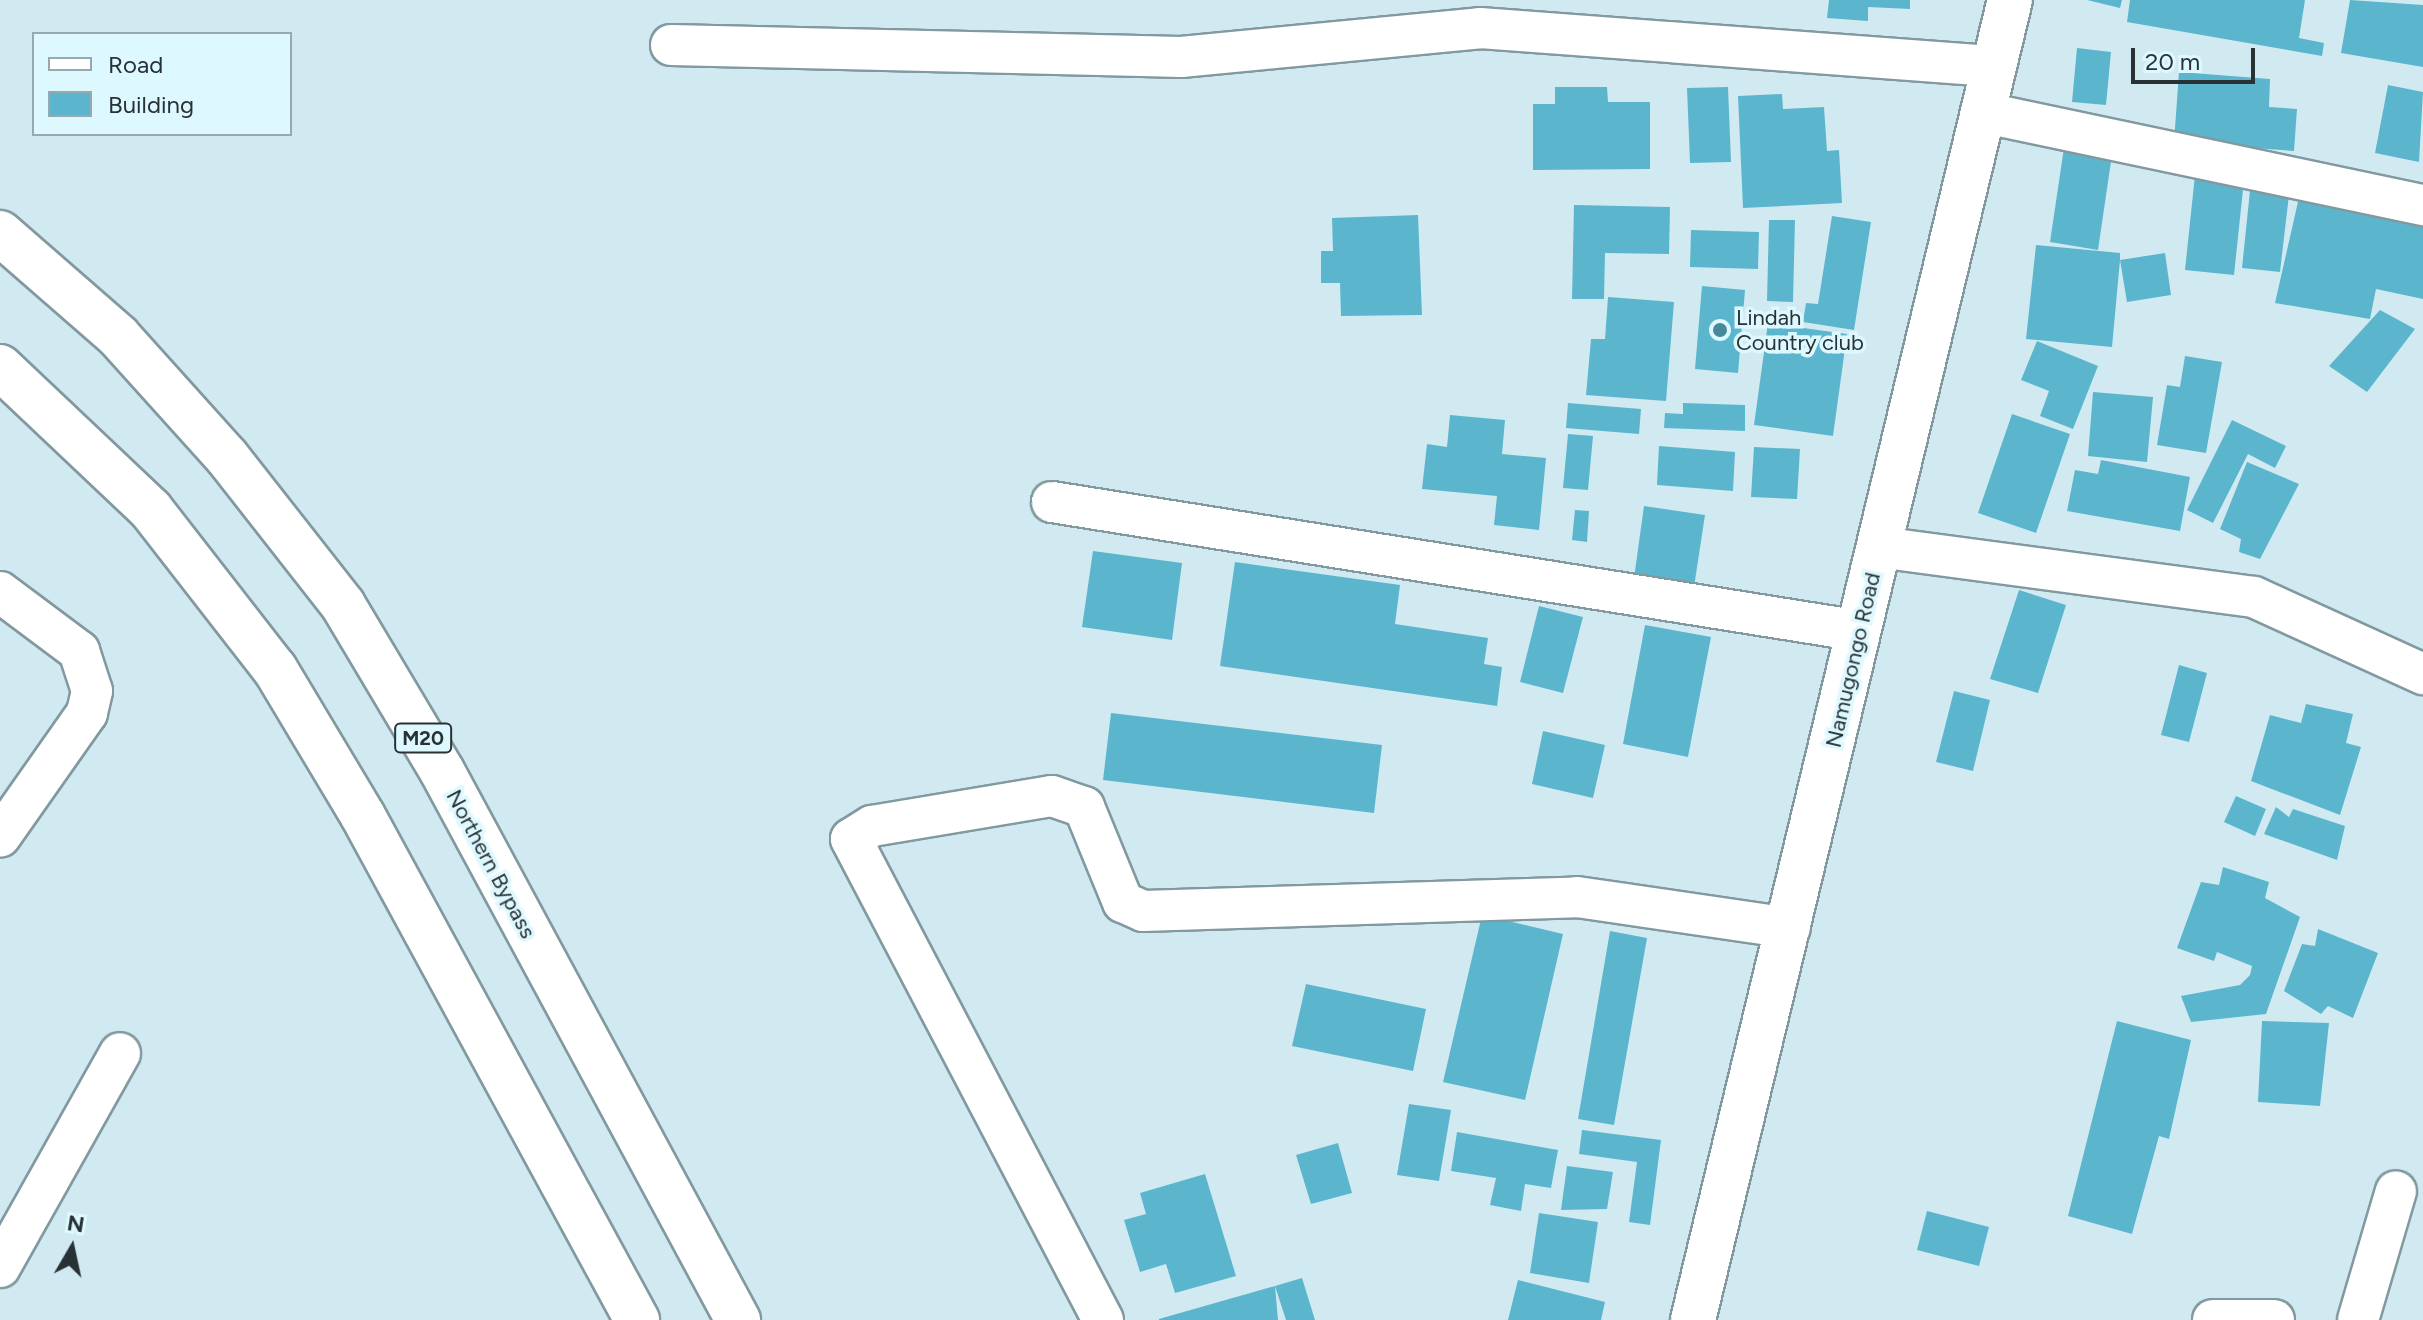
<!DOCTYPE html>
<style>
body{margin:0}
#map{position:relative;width:2423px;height:1320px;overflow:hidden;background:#d1eaf2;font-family:Figtree,sans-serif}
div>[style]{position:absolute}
.building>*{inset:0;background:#5bb6cd}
.roads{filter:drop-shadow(2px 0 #81999f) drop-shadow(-2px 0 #81999f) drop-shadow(0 2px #81999f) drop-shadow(0 -2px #81999f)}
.street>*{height:40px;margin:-20px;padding:0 20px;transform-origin:20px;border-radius:20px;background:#fff}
.secondary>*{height:44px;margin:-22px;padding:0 22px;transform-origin:22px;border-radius:22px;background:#fff}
.highway>*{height:44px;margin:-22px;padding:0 22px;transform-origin:22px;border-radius:22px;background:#fff}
.dots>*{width:22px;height:22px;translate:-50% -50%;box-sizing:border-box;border:4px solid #def8ff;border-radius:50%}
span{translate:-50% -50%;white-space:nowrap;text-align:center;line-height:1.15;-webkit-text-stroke:7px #def8ff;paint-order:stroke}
.shield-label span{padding:2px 6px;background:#def8ff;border:2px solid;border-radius:6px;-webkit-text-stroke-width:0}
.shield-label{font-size:20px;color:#283235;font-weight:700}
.poi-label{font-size:22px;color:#283235}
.left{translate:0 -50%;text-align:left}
.street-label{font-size:22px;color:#283235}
.legend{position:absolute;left:32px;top:32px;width:260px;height:104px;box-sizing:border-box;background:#def8ff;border:2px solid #95a9ae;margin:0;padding:10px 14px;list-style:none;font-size:24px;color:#283235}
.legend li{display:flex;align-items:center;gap:16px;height:40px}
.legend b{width:40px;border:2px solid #95a9ae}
.north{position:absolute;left:32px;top:1208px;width:80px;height:80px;-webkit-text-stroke:6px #def8ff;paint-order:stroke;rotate:9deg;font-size:22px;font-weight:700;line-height:32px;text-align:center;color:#283235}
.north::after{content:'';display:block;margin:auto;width:28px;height:36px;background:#283235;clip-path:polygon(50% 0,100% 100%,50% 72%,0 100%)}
.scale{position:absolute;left:2131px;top:48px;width:124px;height:36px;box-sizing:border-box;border:4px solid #283235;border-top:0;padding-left:10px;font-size:24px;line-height:28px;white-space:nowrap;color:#283235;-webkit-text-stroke:6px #def8ff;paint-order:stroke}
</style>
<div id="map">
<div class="building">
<div style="clip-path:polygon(1829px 0,1910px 0,1910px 9px,1868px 7px,1868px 21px,1827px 18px)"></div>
<div style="clip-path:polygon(2087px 0,2122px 0,2120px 8px)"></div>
<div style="clip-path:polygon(2130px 0,2305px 0,2299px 38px,2324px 43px,2322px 56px,2127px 22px)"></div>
<div style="clip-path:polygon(2350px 0,2423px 5px,2423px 67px,2341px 53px)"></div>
<div style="clip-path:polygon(2077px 48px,2111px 52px,2106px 105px,2072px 102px)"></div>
<div style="clip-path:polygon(2179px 72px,2270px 79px,2269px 107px,2297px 109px,2294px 151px,2174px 142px)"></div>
<div style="clip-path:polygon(2388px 85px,2423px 92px,2419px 162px,2375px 153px)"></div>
<div style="clip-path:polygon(1555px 87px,1607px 87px,1608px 102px,1650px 102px,1650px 169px,1533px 170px,1533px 104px,1555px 104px)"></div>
<div style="clip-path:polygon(1728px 87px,1731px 162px,1690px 163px,1687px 88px)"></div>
<div style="clip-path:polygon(1782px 94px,1783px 109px,1824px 107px,1827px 151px,1839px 150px,1842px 203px,1743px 208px,1738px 96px)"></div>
<div style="clip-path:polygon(2065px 141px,2113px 148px,2098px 250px,2050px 242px)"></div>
<div style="clip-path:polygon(2195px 175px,2244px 180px,2234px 275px,2185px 270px)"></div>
<div style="clip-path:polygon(2251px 181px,2290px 186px,2280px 272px,2242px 268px)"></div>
<div style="clip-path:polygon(2300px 193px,2423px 215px,2423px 299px,2376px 289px,2370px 319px,2275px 303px)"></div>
<div style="clip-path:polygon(1574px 205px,1670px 207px,1669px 254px,1605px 253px,1604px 299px,1572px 299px)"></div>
<div style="clip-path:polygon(1418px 215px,1422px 315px,1341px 316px,1340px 283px,1321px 283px,1321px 251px,1333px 251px,1332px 218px)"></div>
<div style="clip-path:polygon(1832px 216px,1871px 222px,1854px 330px,1803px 322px,1806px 303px,1818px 304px)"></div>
<div style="clip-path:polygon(1769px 220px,1795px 220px,1793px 302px,1767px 301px)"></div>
<div style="clip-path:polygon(1691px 230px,1759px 232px,1758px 269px,1690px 267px)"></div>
<div style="clip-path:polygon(2036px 245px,2120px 253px,2120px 260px,2165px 253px,2171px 295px,2127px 302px,2120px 260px,2112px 347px,2026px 339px)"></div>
<div style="clip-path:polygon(1702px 286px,1745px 290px,1738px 373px,1695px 369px)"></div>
<div style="clip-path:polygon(1608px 297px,1674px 302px,1666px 401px,1586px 395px,1591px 339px,1605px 339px)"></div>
<div style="clip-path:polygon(2380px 310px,2415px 329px,2367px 392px,2329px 366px)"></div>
<div style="clip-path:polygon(1768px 323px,1847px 334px,1833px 436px,1754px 425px)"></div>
<div style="clip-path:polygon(2037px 341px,2098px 366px,2073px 429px,2040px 416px,2049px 391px,2021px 380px)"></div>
<div style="clip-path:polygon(2185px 356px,2222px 362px,2206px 453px,2157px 445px,2167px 385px,2180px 387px)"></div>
<div style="clip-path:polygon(2093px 392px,2153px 397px,2147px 462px,2088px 456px)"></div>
<div style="clip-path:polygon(1568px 403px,1641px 409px,1639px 434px,1566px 428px)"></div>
<div style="clip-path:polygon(1683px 403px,1745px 405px,1745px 431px,1664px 428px,1665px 413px,1683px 414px)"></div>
<div style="clip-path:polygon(2012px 414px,2070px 434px,2036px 533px,1978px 513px)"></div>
<div style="clip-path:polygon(1450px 415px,1505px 420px,1502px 454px,1546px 458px,1539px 530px,1494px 525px,1497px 496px,1422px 489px,1427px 444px,1447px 447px)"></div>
<div style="clip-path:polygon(2232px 420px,2286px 446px,2275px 468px,2248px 454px,2213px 523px,2187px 510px)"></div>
<div style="clip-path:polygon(1568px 434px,1593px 436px,1588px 490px,1563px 488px)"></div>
<div style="clip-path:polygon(1659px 446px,1735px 452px,1733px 491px,1657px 485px)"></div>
<div style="clip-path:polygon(1754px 447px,1800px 449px,1797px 499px,1751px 497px)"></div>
<div style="clip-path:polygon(2101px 460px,2190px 477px,2180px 531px,2067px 511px,2075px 470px,2098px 474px)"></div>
<div style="clip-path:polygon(2247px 462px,2299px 484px,2260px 559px,2239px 552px,2241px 539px,2220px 529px)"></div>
<div style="clip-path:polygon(1644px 506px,1705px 515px,1694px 587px,1634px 578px)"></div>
<div style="clip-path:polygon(1575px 510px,1589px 511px,1587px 542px,1572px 540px)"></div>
<div style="clip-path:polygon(1093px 551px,1182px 563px,1172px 640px,1082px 627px)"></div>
<div style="clip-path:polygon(1235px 562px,1400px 585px,1395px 624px,1488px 638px,1484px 664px,1502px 667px,1497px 706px,1220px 666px)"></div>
<div style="clip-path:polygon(2019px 590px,2066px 605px,2038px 693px,1990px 679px)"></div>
<div style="clip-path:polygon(1539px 606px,1583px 617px,1563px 693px,1520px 682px)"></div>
<div style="clip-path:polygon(1645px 625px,1711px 637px,1688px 757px,1623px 744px)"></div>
<div style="clip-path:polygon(2179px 665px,2207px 673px,2189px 742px,2161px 735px)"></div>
<div style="clip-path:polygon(1954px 691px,1990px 700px,1973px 771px,1936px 762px)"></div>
<div style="clip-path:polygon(2306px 704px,2353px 714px,2346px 743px,2361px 747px,2340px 815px,2251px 781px,2270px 715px,2301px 723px)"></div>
<div style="clip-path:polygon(1111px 713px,1382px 745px,1374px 813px,1103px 780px)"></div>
<div style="clip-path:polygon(1543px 731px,1605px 745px,1593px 798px,1532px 784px)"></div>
<div style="clip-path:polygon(2236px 796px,2266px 809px,2255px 836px,2224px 822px)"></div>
<div style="clip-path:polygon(2276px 807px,2289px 817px,2293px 809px,2345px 826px,2337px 860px,2264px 834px)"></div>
<div style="clip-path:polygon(2223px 867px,2269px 882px,2265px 898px,2300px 917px,2266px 1014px,2191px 1022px,2181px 996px,2240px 985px,2250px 975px,2252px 966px,2217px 952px,2214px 961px,2177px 948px,2201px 882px,2219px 885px)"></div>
<div style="clip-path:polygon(1482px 915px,1563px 934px,1525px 1100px,1443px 1082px)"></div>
<div style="clip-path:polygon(2318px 929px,2378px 953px,2353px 1018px,2328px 1006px,2321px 1014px,2284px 991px,2302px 944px,2315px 946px)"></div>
<div style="clip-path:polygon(1610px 931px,1647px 938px,1614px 1125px,1578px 1119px)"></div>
<div style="clip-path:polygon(1306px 984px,1426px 1009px,1413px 1071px,1292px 1046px)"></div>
<div style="clip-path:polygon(2117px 1021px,2191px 1040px,2169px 1139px,2159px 1136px,2132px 1234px,2068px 1216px)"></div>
<div style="clip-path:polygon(2262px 1021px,2329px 1023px,2320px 1106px,2258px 1102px)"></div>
<div style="clip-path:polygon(1409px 1104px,1451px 1110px,1439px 1181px,1397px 1175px)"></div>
<div style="clip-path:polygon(1582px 1130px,1661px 1140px,1650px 1225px,1629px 1222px,1637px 1162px,1579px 1154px)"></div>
<div style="clip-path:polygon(1457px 1132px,1558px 1150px,1551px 1188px,1525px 1184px,1521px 1211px,1490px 1205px,1496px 1178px,1451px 1171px)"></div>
<div style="clip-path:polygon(1338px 1143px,1352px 1193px,1311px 1204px,1296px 1155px)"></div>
<div style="clip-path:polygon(1567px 1166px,1613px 1172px,1607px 1209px,1561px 1210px)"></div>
<div style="clip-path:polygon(1205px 1174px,1236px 1276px,1175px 1293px,1166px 1264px,1140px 1272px,1124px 1220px,1146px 1214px,1140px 1193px)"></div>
<div style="clip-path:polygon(1927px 1211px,1989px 1227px,1979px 1266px,1917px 1250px)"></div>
<div style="clip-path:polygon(1539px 1213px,1598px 1222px,1589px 1283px,1530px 1273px)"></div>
<div style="clip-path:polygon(1302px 1278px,1315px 1320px,1286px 1320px,1275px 1286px)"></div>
<div style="clip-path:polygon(1518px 1280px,1605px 1302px,1601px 1320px,1508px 1320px)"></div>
<div style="clip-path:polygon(1275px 1286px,1278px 1320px,1159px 1320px,1159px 1319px)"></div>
</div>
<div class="roads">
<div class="street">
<div style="left:671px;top:45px;width:510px;rotate:1.35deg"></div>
<div style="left:1181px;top:57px;width:300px;rotate:-5.5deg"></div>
<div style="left:1480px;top:28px;width:512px;rotate:4.25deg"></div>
<div style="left:1981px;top:112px;width:452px;rotate:11.9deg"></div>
<div style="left:1052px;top:502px;width:818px;rotate:9.07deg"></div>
<div style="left:1879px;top:547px;width:378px;rotate:7.6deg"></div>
<div style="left:2254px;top:597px;width:186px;rotate:24.5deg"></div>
<div style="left:0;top:592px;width:99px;rotate:36.8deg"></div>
<div style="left:79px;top:651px;width:42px;rotate:72deg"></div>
<div style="left:92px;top:691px;width:23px;rotate:103deg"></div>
<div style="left:87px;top:713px;width:151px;rotate:125.1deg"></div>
<div style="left:0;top:1267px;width:245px;rotate:-60.7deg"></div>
<div style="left:1103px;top:1320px;width:543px;rotate:-117.65deg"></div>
<div style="left:851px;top:839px;width:25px;rotate:-32deg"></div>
<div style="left:872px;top:826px;width:182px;rotate:-9.5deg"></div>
<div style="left:1052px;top:796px;width:34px;rotate:19deg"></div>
<div style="left:1084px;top:807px;width:103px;rotate:67.7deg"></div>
<div style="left:1123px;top:902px;width:22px;rotate:24deg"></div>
<div style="left:1143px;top:911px;width:434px;rotate:-1.8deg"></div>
<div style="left:1577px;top:897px;width:215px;rotate:8.3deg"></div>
<div style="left:2213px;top:1320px;width:61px"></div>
<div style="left:2358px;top:1320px;width:134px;rotate:-73.6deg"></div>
</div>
<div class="secondary">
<div style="left:1693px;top:1320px;width:1358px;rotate:-76.5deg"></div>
</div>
<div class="highway">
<div style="left:0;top:233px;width:157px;rotate:41.1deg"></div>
<div style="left:118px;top:336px;width:163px;rotate:48deg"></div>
<div style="left:227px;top:457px;width:188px;rotate:51.9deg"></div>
<div style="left:343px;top:605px;width:193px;rotate:59.2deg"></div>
<div style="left:442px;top:771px;width:624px;rotate:61.67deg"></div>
<div style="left:0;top:367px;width:208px;rotate:43.4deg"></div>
<div style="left:151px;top:510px;width:202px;rotate:52.1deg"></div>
<div style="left:275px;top:669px;width:171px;rotate:59.1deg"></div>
<div style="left:363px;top:816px;width:574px;rotate:61.47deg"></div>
</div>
</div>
<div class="dots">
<div style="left:1720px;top:330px;background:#47899a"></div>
</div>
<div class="shield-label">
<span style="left:423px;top:738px">M20</span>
</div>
<div class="poi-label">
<span class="left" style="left:1736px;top:330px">Lindah<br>Country club</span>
</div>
<div class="street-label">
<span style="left:1853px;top:660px;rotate:-77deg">Namugongo Road</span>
<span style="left:491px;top:864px;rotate:62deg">Northern Bypass</span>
</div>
<ul class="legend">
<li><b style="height:10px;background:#fff"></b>Road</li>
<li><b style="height:22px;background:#5bb6cd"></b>Building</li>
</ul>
<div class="north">N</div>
<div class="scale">20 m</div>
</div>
